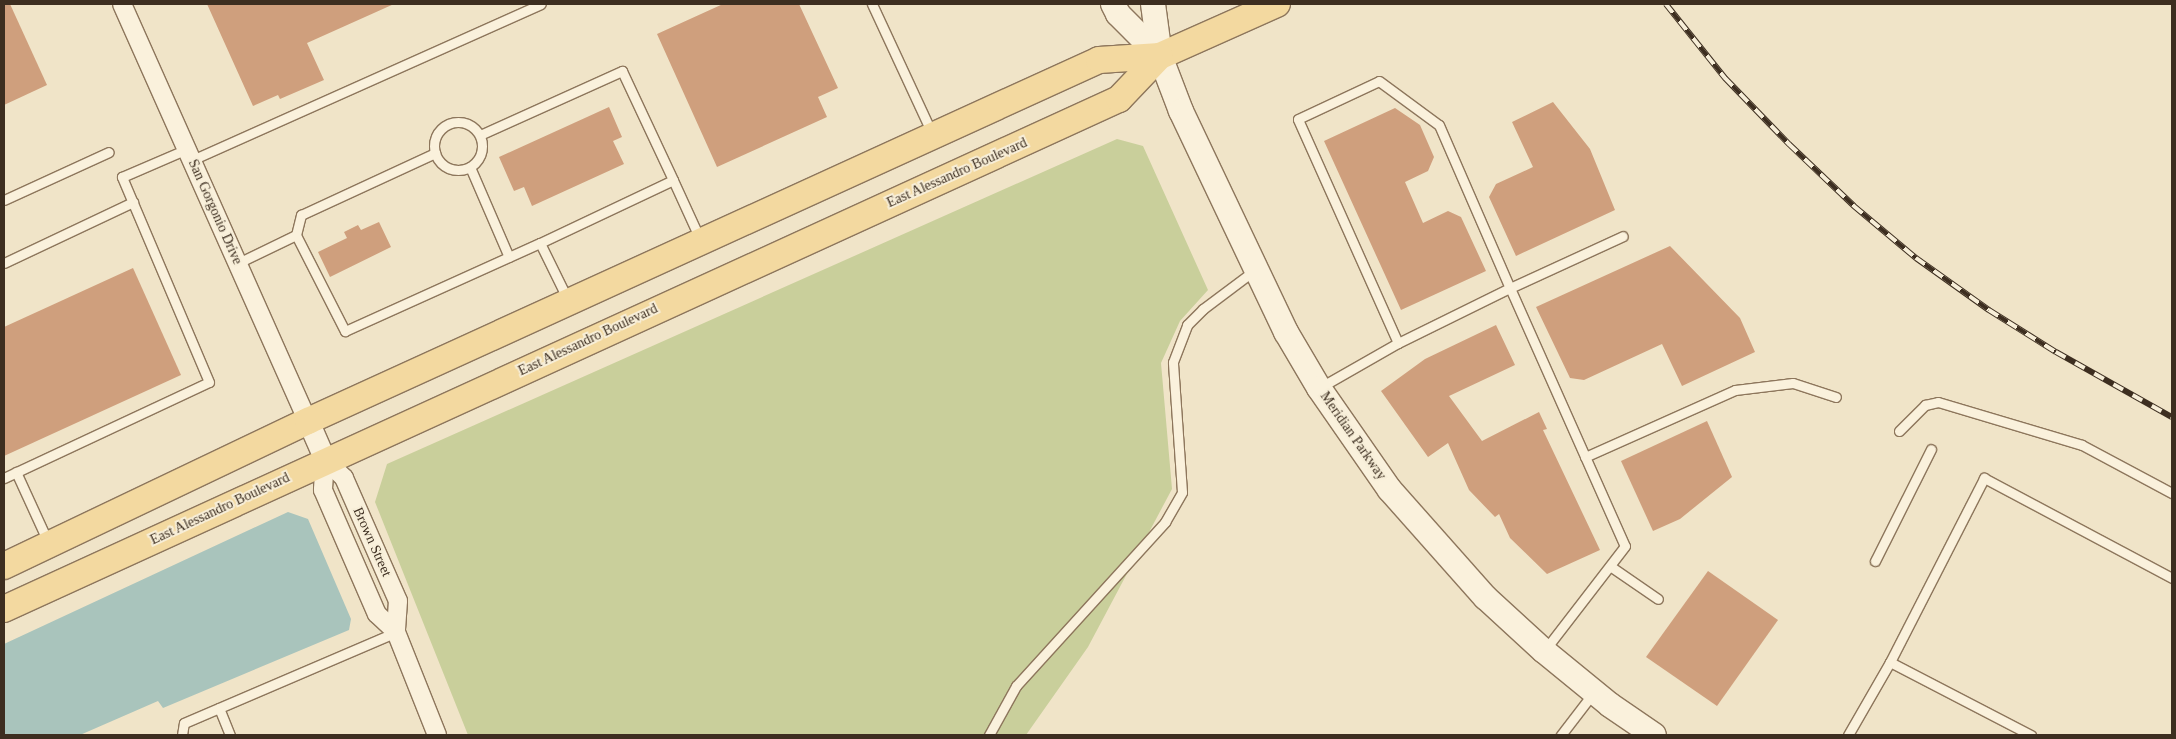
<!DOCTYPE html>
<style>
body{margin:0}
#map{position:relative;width:2176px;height:739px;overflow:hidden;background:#f0e4c8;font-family:Georgia,serif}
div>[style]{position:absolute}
.green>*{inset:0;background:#c9cf9b}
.water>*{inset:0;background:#a9c4bc}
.building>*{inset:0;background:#cf9f7d}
.roads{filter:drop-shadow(1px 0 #8d765c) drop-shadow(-1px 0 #8d765c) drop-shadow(0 1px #8d765c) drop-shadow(0 -1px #8d765c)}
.service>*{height:9px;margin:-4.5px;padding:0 4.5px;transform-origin:4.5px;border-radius:4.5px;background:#faf1dc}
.service>.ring{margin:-4.5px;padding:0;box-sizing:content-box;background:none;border:9px solid #faf1dc;border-radius:50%}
.minor>*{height:18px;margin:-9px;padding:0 9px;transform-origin:9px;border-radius:9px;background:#faf1dc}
.tertiary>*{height:21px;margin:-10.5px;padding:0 10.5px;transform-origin:10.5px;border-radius:10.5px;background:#faf1dc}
.secondary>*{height:24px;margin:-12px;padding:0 12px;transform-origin:12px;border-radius:12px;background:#faf1dc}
.primary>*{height:26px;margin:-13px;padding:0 13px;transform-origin:13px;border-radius:13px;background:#f3d9a0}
.rail>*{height:5.5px;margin-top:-2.75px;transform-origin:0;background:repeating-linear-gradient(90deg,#f7eed8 0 11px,#3d2e20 0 22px);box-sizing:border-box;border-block:1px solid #3d2e20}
span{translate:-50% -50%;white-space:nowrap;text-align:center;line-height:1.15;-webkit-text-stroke:4px #f7eed8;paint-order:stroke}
.street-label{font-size:14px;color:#3d2e20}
.frame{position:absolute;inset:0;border:5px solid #3d2e20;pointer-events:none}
</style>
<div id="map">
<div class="green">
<div style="clip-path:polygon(1117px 139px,1143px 146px,1208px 290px,1180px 321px,1161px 363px,1172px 489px,1088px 647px,1026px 735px,468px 735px,375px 502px,387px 464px)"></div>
</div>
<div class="water">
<div style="clip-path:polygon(288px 512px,308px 519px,351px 619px,349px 630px,163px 708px,158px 701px,80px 735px,4px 735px,4px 644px)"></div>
</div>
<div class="building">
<div style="clip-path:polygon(4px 4px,10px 4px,47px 85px,4px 105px)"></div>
<div style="clip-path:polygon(207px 4px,394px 4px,307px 43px,324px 80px,280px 99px,278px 95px,253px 106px)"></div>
<div style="clip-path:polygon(723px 4px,799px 4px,838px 88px,818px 97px,827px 117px,717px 167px,657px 34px)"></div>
<div style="clip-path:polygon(1553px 102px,1590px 149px,1615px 210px,1516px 256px,1489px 197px,1496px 184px,1533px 167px,1512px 122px)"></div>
<div style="clip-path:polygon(609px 107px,622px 137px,613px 141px,624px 164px,532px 206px,524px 187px,514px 191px,499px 157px)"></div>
<div style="clip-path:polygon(1395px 108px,1420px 125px,1434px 157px,1428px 171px,1405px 182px,1423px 223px,1448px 211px,1461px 217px,1486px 271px,1401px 310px,1324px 141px)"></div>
<div style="clip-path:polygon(379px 222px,391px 247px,330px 277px,318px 252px,347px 238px,344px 232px,358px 225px,361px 230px)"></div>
<div style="clip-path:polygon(1670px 246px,1740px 318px,1755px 352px,1682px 386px,1662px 344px,1584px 380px,1570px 378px,1536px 307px)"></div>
<div style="clip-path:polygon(133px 268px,181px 375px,4px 456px,4px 327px)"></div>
<div style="clip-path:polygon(1496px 325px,1515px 365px,1449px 396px,1482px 441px,1539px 412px,1547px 429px,1543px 430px,1600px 550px,1547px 574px,1510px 538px,1499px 514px,1495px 517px,1469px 490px,1448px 443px,1428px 457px,1381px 391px,1425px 359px)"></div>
<div style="clip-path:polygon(1707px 421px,1732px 477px,1680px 519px,1653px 531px,1621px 461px)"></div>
<div style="clip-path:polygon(1708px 571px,1778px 620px,1717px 706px,1646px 657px)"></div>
</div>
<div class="roads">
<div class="service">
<div style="left:872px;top:4px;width:142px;rotate:65.1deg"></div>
<div class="ring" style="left:434px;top:122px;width:39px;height:39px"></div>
<div style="left:480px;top:135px;width:156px;rotate:-24.3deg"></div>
<div style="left:622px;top:71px;width:120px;rotate:64.9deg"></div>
<div style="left:192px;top:160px;width:382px;rotate:-24.1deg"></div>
<div style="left:470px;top:167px;width:98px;rotate:66.6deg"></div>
<div style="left:4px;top:200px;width:115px;rotate:-24.6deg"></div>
<div style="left:296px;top:235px;width:21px;rotate:-76deg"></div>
<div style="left:301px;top:215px;width:148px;rotate:-24.8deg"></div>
<div style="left:540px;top:243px;width:147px;rotate:-25.3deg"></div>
<div style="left:673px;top:180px;width:65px;rotate:65.4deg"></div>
<div style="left:4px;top:263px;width:143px;rotate:-25.3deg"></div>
<div style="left:238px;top:263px;width:64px;rotate:-25.8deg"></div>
<div style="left:296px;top:235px;width:108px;rotate:63deg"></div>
<div style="left:345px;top:331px;width:214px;rotate:-24.3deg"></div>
<div style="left:540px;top:243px;width:64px;rotate:63.8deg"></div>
<div style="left:1398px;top:343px;width:245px;rotate:-114.1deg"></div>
<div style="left:1298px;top:119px;width:89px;rotate:-25.1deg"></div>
<div style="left:1379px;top:81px;width:74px;rotate:36.3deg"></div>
<div style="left:1439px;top:125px;width:178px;rotate:66.5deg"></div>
<div style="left:1510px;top:288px;width:124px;rotate:-24.7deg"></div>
<div style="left:1319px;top:388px;width:91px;rotate:-29.7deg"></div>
<div style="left:1398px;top:343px;width:125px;rotate:-26.2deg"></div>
<div style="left:1510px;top:288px;width:282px;rotate:66deg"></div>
<div style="left:1625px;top:546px;width:131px;rotate:127.6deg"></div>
<div style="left:1899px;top:431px;width:37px;rotate:-45deg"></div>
<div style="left:1925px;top:405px;width:13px;rotate:-13deg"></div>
<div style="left:1938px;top:402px;width:150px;rotate:16.6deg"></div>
<div style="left:2082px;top:445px;width:102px;rotate:28.1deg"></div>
<div style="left:1585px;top:457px;width:164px;rotate:-24.1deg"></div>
<div style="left:1735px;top:390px;width:58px;rotate:-6.9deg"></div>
<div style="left:1793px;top:383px;width:45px;rotate:18deg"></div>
<div style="left:16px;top:472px;width:77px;rotate:65.4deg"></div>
<div style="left:4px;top:478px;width:226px;rotate:-25.1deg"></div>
<div style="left:209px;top:382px;width:223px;rotate:-113deg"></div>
<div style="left:122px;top:177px;width:71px;rotate:-23.3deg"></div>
<div style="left:1875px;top:561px;width:125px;rotate:-63.4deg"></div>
<div style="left:1610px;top:566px;width:58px;rotate:34.5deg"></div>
<div style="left:1890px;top:662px;width:159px;rotate:27.4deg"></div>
<div style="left:219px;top:708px;width:29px;rotate:68deg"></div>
<div style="left:182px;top:735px;width:12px;rotate:-81deg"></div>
<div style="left:184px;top:723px;width:231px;rotate:-23.2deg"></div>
<div style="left:989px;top:735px;width:56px;rotate:-61.1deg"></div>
<div style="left:1016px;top:686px;width:222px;rotate:-47.7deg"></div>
<div style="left:1165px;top:522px;width:34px;rotate:-60deg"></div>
<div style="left:1182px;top:492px;width:130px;rotate:-94deg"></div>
<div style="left:1173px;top:362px;width:40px;rotate:-69deg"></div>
<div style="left:1187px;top:325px;width:23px;rotate:-45deg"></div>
<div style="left:1203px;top:309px;width:65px;rotate:-36.9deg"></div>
<div style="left:1561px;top:735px;width:54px;rotate:-52.5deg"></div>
<div style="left:1848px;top:735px;width:84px;rotate:-60.1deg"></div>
<div style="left:1890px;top:662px;width:207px;rotate:-62.9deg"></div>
<div style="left:1984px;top:478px;width:213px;rotate:28deg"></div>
</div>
<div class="minor">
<div style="left:122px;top:4px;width:457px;rotate:66deg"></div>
<div style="left:325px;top:460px;width:30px;rotate:94deg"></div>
<div style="left:323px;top:490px;width:135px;rotate:66.5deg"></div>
<div style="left:377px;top:614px;width:26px;rotate:43deg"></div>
<div style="left:396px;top:632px;width:111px;rotate:68.3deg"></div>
<div style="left:325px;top:460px;width:26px;rotate:43deg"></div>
<div style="left:344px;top:478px;width:134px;rotate:66.3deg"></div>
<div style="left:398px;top:601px;width:31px;rotate:94deg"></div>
</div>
<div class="tertiary">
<div style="left:308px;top:421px;width:43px;rotate:66.4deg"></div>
</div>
<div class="secondary">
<div style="left:1113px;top:4px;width:11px;rotate:63deg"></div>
<div style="left:1118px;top:14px;width:59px;rotate:45deg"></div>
<div style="left:1153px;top:4px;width:52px;rotate:82.3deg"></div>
<div style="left:1160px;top:56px;width:59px;rotate:69.1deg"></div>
<div style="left:1181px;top:111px;width:245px;rotate:64.6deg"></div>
<div style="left:1286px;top:332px;width:65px;rotate:59.5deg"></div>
<div style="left:1319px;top:388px;width:124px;rotate:55.2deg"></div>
<div style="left:1390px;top:490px;width:143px;rotate:48.4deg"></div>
<div style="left:1485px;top:597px;width:80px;rotate:42.5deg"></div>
<div style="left:1544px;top:651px;width:85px;rotate:39.3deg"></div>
<div style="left:1610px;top:705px;width:53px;rotate:34.3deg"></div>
</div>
<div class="primary">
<div style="left:4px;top:566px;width:337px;rotate:-25.5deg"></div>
<div style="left:308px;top:421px;width:869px;rotate:-24.53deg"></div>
<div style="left:1099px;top:60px;width:61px;rotate:-3.8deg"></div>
<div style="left:1160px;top:56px;width:128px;rotate:-24deg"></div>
<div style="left:4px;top:609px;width:1226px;rotate:-24.58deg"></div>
<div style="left:1119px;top:99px;width:59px;rotate:-46.4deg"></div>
</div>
</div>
<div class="rail">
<div style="left:1666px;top:4px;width:95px;rotate:51.4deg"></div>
<div style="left:1725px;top:78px;width:92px;rotate:45.9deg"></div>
<div style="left:1789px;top:144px;width:90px;rotate:43.6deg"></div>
<div style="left:1854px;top:206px;width:81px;rotate:40deg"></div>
<div style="left:1916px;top:258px;width:90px;rotate:35.5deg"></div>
<div style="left:1989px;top:310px;width:79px;rotate:32.1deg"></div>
<div style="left:2056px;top:352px;width:133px;rotate:29.3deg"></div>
</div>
<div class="street-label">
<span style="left:957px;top:173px;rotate:-24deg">East Alessandro Boulevard</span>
<span style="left:215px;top:212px;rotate:66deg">San Gorgonio Drive</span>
<span style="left:588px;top:340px;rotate:-25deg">East Alessandro Boulevard</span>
<span style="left:1353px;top:436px;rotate:55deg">Meridian Parkway</span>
<span style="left:220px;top:509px;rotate:-25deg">East Alessandro Boulevard</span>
<span style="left:372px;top:542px;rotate:66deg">Brown Street</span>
</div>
<div class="frame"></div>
</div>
